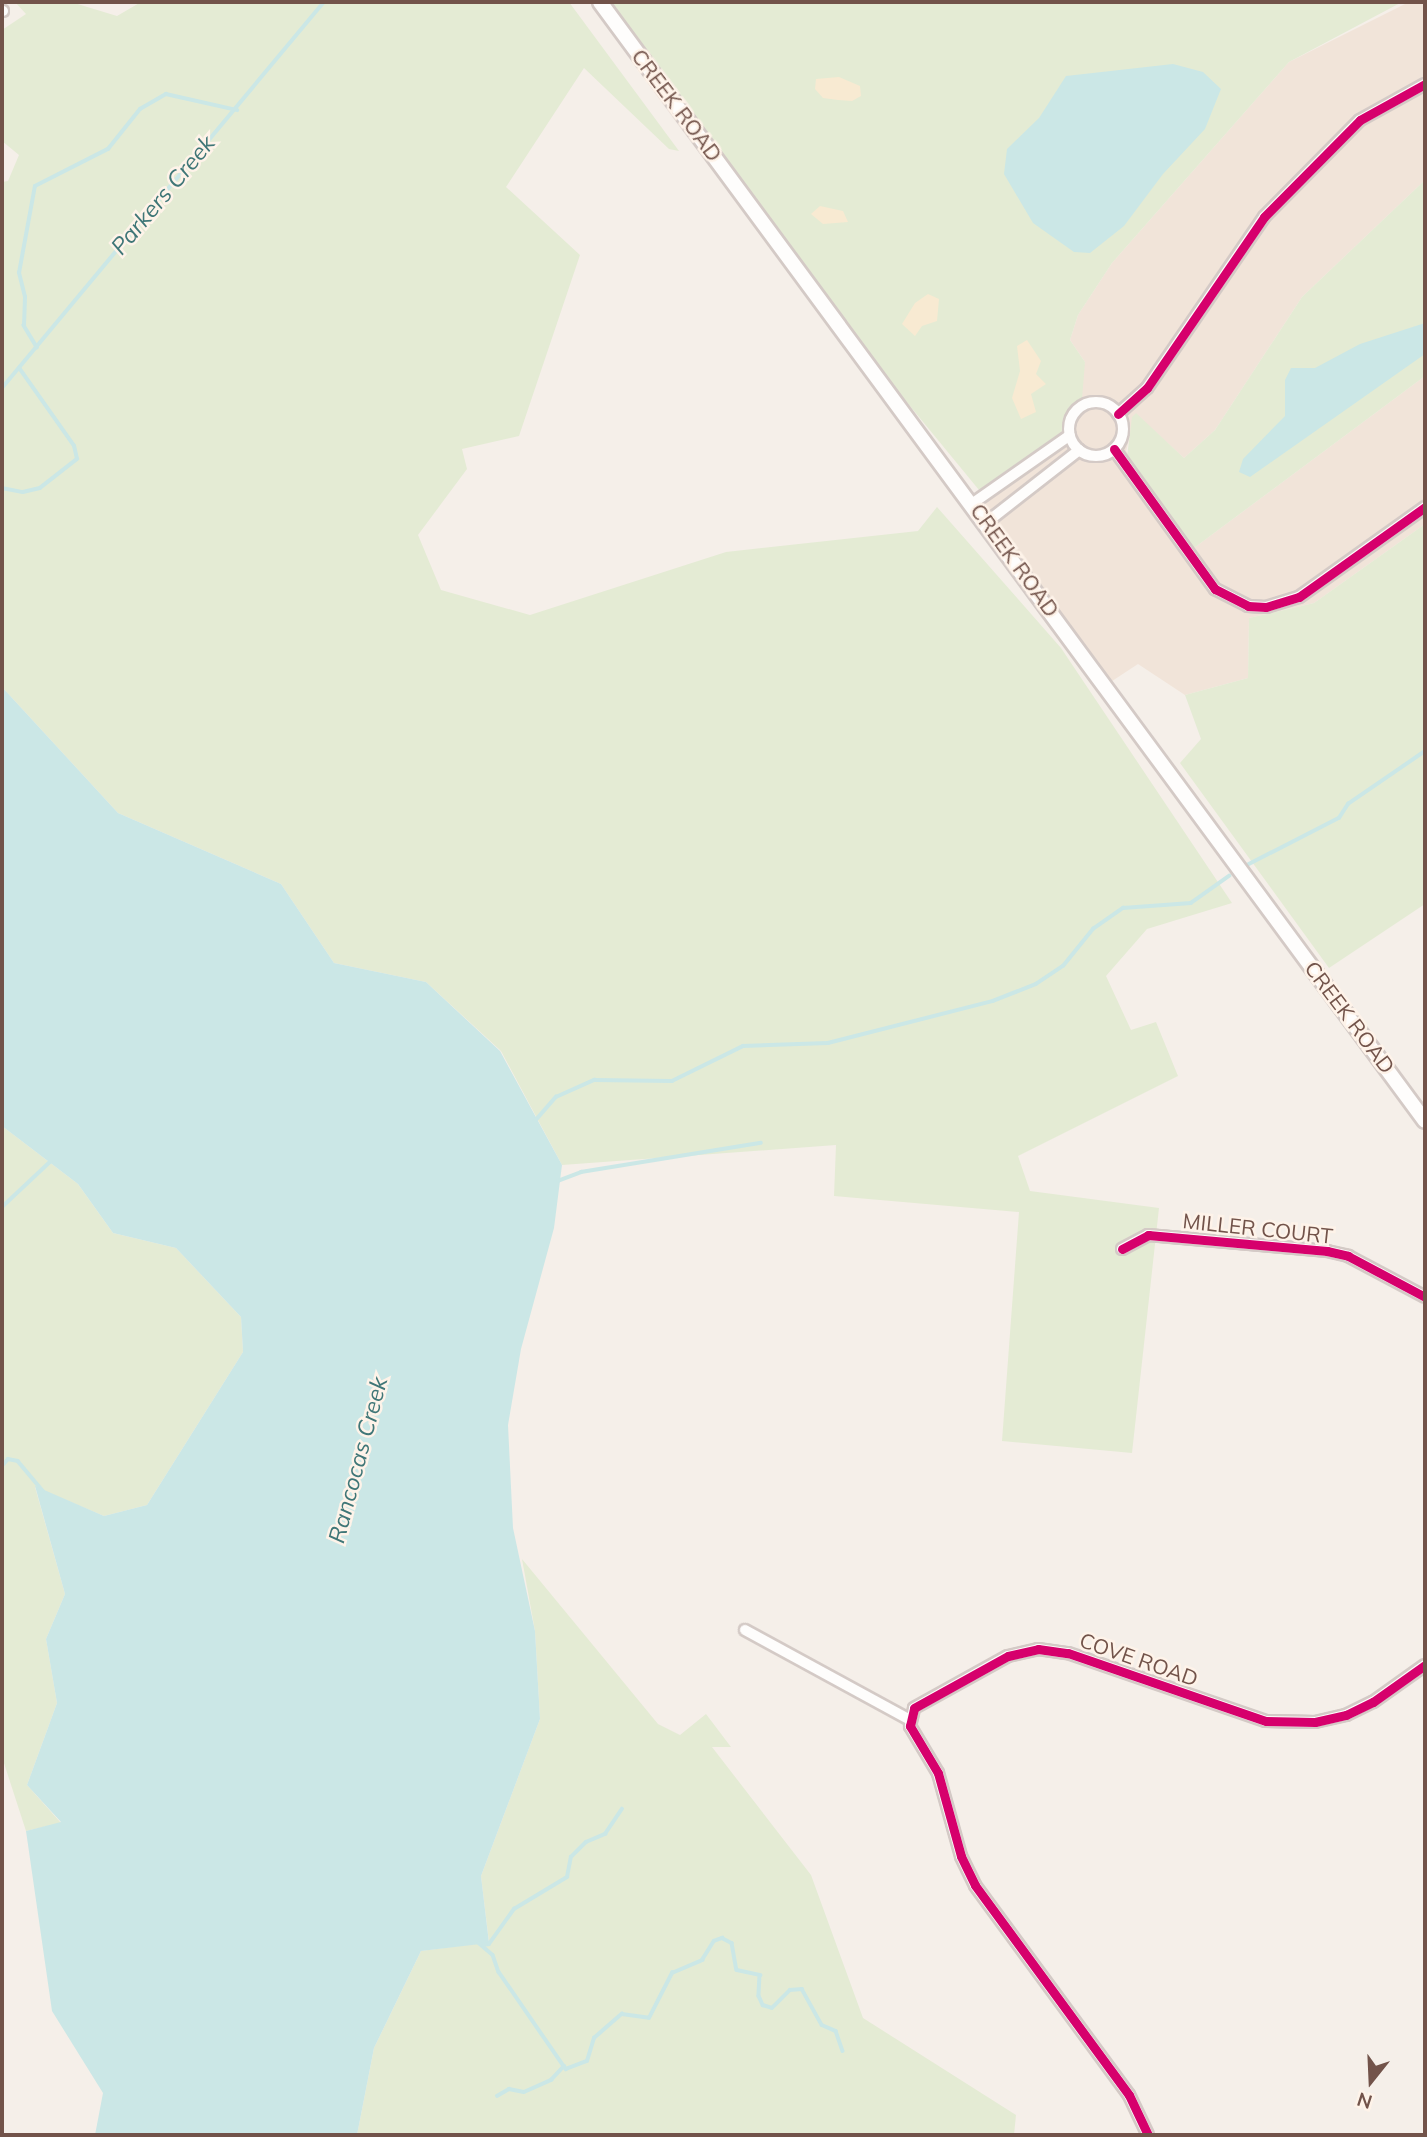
<!DOCTYPE html>
<style>
body{margin:0}
#map{position:relative;width:1427px;height:2137px;overflow:hidden;background:#f5efe9;font-family:Mulish,sans-serif}
div>[style]{position:absolute}
.residential>*{inset:0;background:#f1e4d9}
.green>*{inset:0;background:#e4ebd4}
.sand>*{inset:0;background:#f8ead2}
.water>*{inset:0;background:#cbe7e6}
.stream>*{height:3.5px;margin:-1.75px;padding:0 1.75px;transform-origin:1.75px;border-radius:1.75px;background:#cbe7e6}
.roads{filter:drop-shadow(2px 0 #d4cac6) drop-shadow(-2px 0 #d4cac6) drop-shadow(0 2px #d4cac6) drop-shadow(0 -2px #d4cac6)}
.minor>*{height:10px;margin:-5px;padding:0 5px;transform-origin:5px;border-radius:5px;background:#fefdfc}
.minor>.ring{margin:-5px;padding:0;box-sizing:content-box;background:none;border:10px solid #fefdfc;border-radius:50%}
.secondary>*{height:14px;margin:-7px;padding:0 7px;transform-origin:7px;border-radius:7px;background:#fefdfc}
.cycleway>*{height:9px;margin:-4.5px;padding:0 4.5px;transform-origin:4.5px;border-radius:4.5px;background:#d6006c}
span{translate:-50% -50%;white-space:nowrap;text-align:center;line-height:1.15;-webkit-text-stroke:5px #fef3e9;paint-order:stroke}
.street-label{font-size:21px;color:#72534a}
.water-label{font-size:23px;color:#3f7677;font-style:italic}
.frame{position:absolute;inset:0;border:4px solid #72534a;pointer-events:none}
.north{position:absolute;left:1336px;top:2046px;width:70px;height:70px;-webkit-text-stroke:5px #fef3e9;paint-order:stroke;rotate:198deg;font-size:19px;font-weight:700;line-height:28px;text-align:center;color:#72534a}
.north::after{content:'';display:block;margin:auto;width:24px;height:32px;background:#72534a;clip-path:polygon(50% 0,100% 100%,50% 72%,0 100%)}
</style>
<div id="map">
<div class="residential">
<div style="clip-path:polygon(1409px 2px,1425px 2px,1425px 180px,1302px 297px,1215px 430px,1184px 458px,1136px 414px,1126px 451px,1194px 548px,1425px 376px,1425px 524px,1314px 603px,1249px 618px,1248px 678px,1185px 695px,1138px 664px,1106px 685px,970px 498px,1061px 432px,1085px 362px,1070px 340px,1078px 315px,1112px 263px,1289px 62px)"></div>
</div>
<div class="green">
<div style="clip-path:polygon(15px 2px,71px 2px,117px 16px,141px 2px,569px 2px,679px 151px,669px 149px,584px 68px,506px 187px,580px 255px,519px 436px,462px 449px,467px 469px,418px 535px,441px 590px,530px 615px,726px 552px,918px 531px,937px 507px,1061px 648px,1232px 903px,1147px 929px,1106px 976px,1131px 1030px,1156px 1022px,1178px 1076px,1018px 1156px,1030px 1191px,1159px 1208px,1132px 1453px,1002px 1441px,1019px 1212px,834px 1196px,836px 1145px,562px 1165px,501px 1051px,426px 982px,334px 963px,281px 884px,118px 813px,2px 687px,2px 182px,8px 181px,19px 155px,2px 141px,2px 30px,26px 14px)"></div>
<div style="clip-path:polygon(607px 2px,1402px 2px,1289px 62px,1112px 263px,1078px 315px,1070px 340px,1085px 362px,1082px 399px,1071px 409px,1061px 433px,979px 490px,813px 288px)"></div>
<div style="clip-path:polygon(1425px 180px,1425px 376px,1194px 548px,1127px 457px,1132px 417px,1136px 413px,1184px 458px,1215px 430px,1302px 297px)"></div>
<div style="clip-path:polygon(1425px 524px,1425px 904px,1329px 968px,1180px 763px,1201px 739px,1185px 695px,1248px 678px,1249px 618px,1314px 603px)"></div>
<div style="clip-path:polygon(2px 1126px,78px 1184px,113px 1233px,176px 1248px,241px 1317px,243px 1352px,147px 1505px,104px 1516px,35px 1487px,65px 1594px,46px 1639px,57px 1703px,27px 1785px,61px 1823px,26px 1831px,2px 1757px)"></div>
<div style="clip-path:polygon(522px 1559px,658px 1724px,680px 1735px,706px 1714px,731px 1747px,712px 1747px,811px 1875px,863px 2018px,1016px 2115px,1014px 2135px,357px 2135px,374px 2048px,421px 1951px,489px 1942px,481px 1876px,540px 1719px,535px 1631px)"></div>
</div>
<div class="sand">
<div style="clip-path:polygon(839px 77px,860px 86px,861px 96px,852px 101px,838px 100px,823px 98px,815px 89px,816px 79px)"></div>
<div style="clip-path:polygon(820px 206px,843px 211px,848px 222px,823px 224px,811px 214px)"></div>
<div style="clip-path:polygon(928px 294px,939px 299px,937px 321px,922px 326px,915px 336px,902px 324px,915px 303px)"></div>
<div style="clip-path:polygon(1027px 340px,1041px 361px,1036px 374px,1046px 384px,1031px 394px,1036px 412px,1021px 419px,1012px 398px,1020px 371px,1017px 346px)"></div>
</div>
<div class="water">
<div style="clip-path:polygon(1173px 64px,1203px 72px,1221px 89px,1205px 129px,1163px 174px,1124px 226px,1090px 253px,1074px 252px,1033px 223px,1004px 174px,1007px 149px,1039px 118px,1066px 76px)"></div>
<div style="clip-path:polygon(1425px 323px,1425px 354px,1250px 477px,1239px 472px,1243px 459px,1285px 416px,1285px 380px,1291px 368px,1315px 368px,1360px 344px)"></div>
<div style="clip-path:polygon(2px 687px,118px 813px,281px 884px,334px 963px,426px 982px,500px 1051px,562px 1165px,554px 1228px,521px 1349px,508px 1425px,513px 1528px,535px 1631px,540px 1719px,481px 1876px,489px 1943px,421px 1951px,374px 2048px,357px 2135px,95px 2135px,103px 2093px,52px 2011px,26px 1831px,61px 1822px,27px 1785px,57px 1703px,46px 1639px,65px 1594px,35px 1486px,104px 1516px,147px 1505px,243px 1352px,241px 1317px,176px 1248px,113px 1233px,78px 1184px,2px 1126px)"></div>
</div>
<div class="stream">
<div style="left:37px;top:348px;width:26px;rotate:-121deg"></div>
<div style="left:24px;top:326px;width:29px;rotate:-88deg"></div>
<div style="left:25px;top:297px;width:25px;rotate:-104deg"></div>
<div style="left:19px;top:273px;width:88px;rotate:-79.6deg"></div>
<div style="left:35px;top:186px;width:82px;rotate:-26.9deg"></div>
<div style="left:108px;top:149px;width:51px;rotate:-51.3deg"></div>
<div style="left:140px;top:109px;width:30px;rotate:-30deg"></div>
<div style="left:166px;top:94px;width:73px;rotate:12.7deg"></div>
<div style="left:2px;top:388px;width:503px;rotate:-50.17deg"></div>
<div style="left:2px;top:488px;width:21px;rotate:11deg"></div>
<div style="left:23px;top:492px;width:17px;rotate:-13deg"></div>
<div style="left:40px;top:488px;width:47px;rotate:-38.1deg"></div>
<div style="left:77px;top:459px;width:13px;rotate:-103deg"></div>
<div style="left:74px;top:446px;width:95px;rotate:-125.2deg"></div>
<div style="left:1247px;top:865px;width:103px;rotate:-27.1deg"></div>
<div style="left:1339px;top:818px;width:17px;rotate:-57deg"></div>
<div style="left:1348px;top:804px;width:93px;rotate:-34.5deg"></div>
<div style="left:535px;top:1121px;width:32px;rotate:-49deg"></div>
<div style="left:556px;top:1097px;width:42px;rotate:-24.1deg"></div>
<div style="left:594px;top:1080px;width:78px;rotate:0.7deg"></div>
<div style="left:672px;top:1081px;width:79px;rotate:-26.2deg"></div>
<div style="left:743px;top:1046px;width:85px;rotate:-2deg"></div>
<div style="left:828px;top:1043px;width:170px;rotate:-14.3deg"></div>
<div style="left:993px;top:1001px;width:46px;rotate:-21.6deg"></div>
<div style="left:1036px;top:984px;width:32px;rotate:-34deg"></div>
<div style="left:1063px;top:966px;width:48px;rotate:-51deg"></div>
<div style="left:1093px;top:929px;width:37px;rotate:-35deg"></div>
<div style="left:1123px;top:908px;width:68px;rotate:-4.2deg"></div>
<div style="left:1191px;top:903px;width:47px;rotate:-35.4deg"></div>
<div style="left:558px;top:1181px;width:25px;rotate:-21deg"></div>
<div style="left:581px;top:1172px;width:182px;rotate:-9.2deg"></div>
<div style="left:2px;top:1207px;width:67px;rotate:-43.2deg"></div>
<div style="left:2px;top:1466px;width:9px;rotate:-49deg"></div>
<div style="left:8px;top:1459px;width:10px;rotate:11deg"></div>
<div style="left:18px;top:1461px;width:39px;rotate:50deg"></div>
<div style="left:479px;top:1943px;width:18px;rotate:41deg"></div>
<div style="left:493px;top:1955px;width:18px;rotate:71deg"></div>
<div style="left:499px;top:1972px;width:118px;rotate:55.4deg"></div>
<div style="left:566px;top:2069px;width:22px;rotate:-21deg"></div>
<div style="left:587px;top:2061px;width:24px;rotate:-73deg"></div>
<div style="left:594px;top:2038px;width:37px;rotate:-41deg"></div>
<div style="left:622px;top:2014px;width:27px;rotate:8deg"></div>
<div style="left:649px;top:2018px;width:51px;rotate:-62.9deg"></div>
<div style="left:672px;top:1973px;width:33px;rotate:-23deg"></div>
<div style="left:702px;top:1960px;width:22px;rotate:-58deg"></div>
<div style="left:714px;top:1941px;width:9px;rotate:-21deg"></div>
<div style="left:722px;top:1938px;width:11px;rotate:27deg"></div>
<div style="left:732px;top:1943px;width:27px;rotate:80deg"></div>
<div style="left:737px;top:1970px;width:24px;rotate:12deg"></div>
<div style="left:760px;top:1975px;width:21px;rotate:93deg"></div>
<div style="left:759px;top:1996px;width:10px;rotate:66deg"></div>
<div style="left:763px;top:2005px;width:9px;rotate:18deg"></div>
<div style="left:772px;top:2008px;width:25px;rotate:-45deg"></div>
<div style="left:790px;top:1990px;width:12px;rotate:-5deg"></div>
<div style="left:802px;top:1989px;width:41px;rotate:60.9deg"></div>
<div style="left:822px;top:2025px;width:15px;rotate:23deg"></div>
<div style="left:836px;top:2031px;width:21px;rotate:71deg"></div>
<div style="left:482px;top:1945px;width:7px;rotate:-8deg"></div>
<div style="left:489px;top:1944px;width:43px;rotate:-54.5deg"></div>
<div style="left:514px;top:1909px;width:62px;rotate:-31.1deg"></div>
<div style="left:567px;top:1877px;width:20px;rotate:-79deg"></div>
<div style="left:571px;top:1857px;width:21px;rotate:-45deg"></div>
<div style="left:586px;top:1842px;width:21px;rotate:-23deg"></div>
<div style="left:605px;top:1834px;width:30px;rotate:-56deg"></div>
<div style="left:497px;top:2096px;width:14px;rotate:-30deg"></div>
<div style="left:509px;top:2089px;width:15px;rotate:11deg"></div>
<div style="left:524px;top:2092px;width:30px;rotate:-24deg"></div>
<div style="left:551px;top:2080px;width:19px;rotate:-47deg"></div>
</div>
<div class="roads">
<div class="minor">
<div style="left:2px;top:11px;width:1px"></div>
<div class="ring" style="left:1069px;top:402px;width:44px;height:44px"></div>
<div style="left:1118px;top:414px;width:39px;rotate:-42deg"></div>
<div style="left:1147px;top:388px;width:207px;rotate:-55.6deg"></div>
<div style="left:1264px;top:217px;width:136px;rotate:-45.3deg"></div>
<div style="left:1360px;top:120px;width:74px;rotate:-29deg"></div>
<div style="left:1114px;top:449px;width:173px;rotate:54.2deg"></div>
<div style="left:1215px;top:589px;width:37px;rotate:27deg"></div>
<div style="left:1248px;top:606px;width:18px;rotate:3deg"></div>
<div style="left:1266px;top:607px;width:34px;rotate:-17deg"></div>
<div style="left:1299px;top:597px;width:155px;rotate:-35.5deg"></div>
<div style="left:973px;top:503px;width:118px;rotate:-35deg"></div>
<div style="left:987px;top:522px;width:117px;rotate:-38deg"></div>
<div style="left:1122px;top:1249px;width:30px;rotate:-28deg"></div>
<div style="left:1148px;top:1235px;width:180px;rotate:5.1deg"></div>
<div style="left:1327px;top:1251px;width:22px;rotate:13deg"></div>
<div style="left:1348px;top:1256px;width:87px;rotate:28deg"></div>
<div style="left:745px;top:1630px;width:186px;rotate:28.6deg"></div>
<div style="left:1148px;top:2135px;width:44px;rotate:-115.4deg"></div>
<div style="left:1129px;top:2095px;width:260px;rotate:-126.3deg"></div>
<div style="left:975px;top:1885px;width:32px;rotate:-116deg"></div>
<div style="left:961px;top:1856px;width:86px;rotate:-105.5deg"></div>
<div style="left:938px;top:1773px;width:55px;rotate:-120.8deg"></div>
<div style="left:910px;top:1726px;width:18px;rotate:-77deg"></div>
<div style="left:914px;top:1708px;width:107px;rotate:-29deg"></div>
<div style="left:1008px;top:1656px;width:31px;rotate:-13deg"></div>
<div style="left:1038px;top:1649px;width:30px;rotate:8deg"></div>
<div style="left:1068px;top:1653px;width:209px;rotate:19deg"></div>
<div style="left:1266px;top:1721px;width:49px;rotate:1.2deg"></div>
<div style="left:1315px;top:1722px;width:32px;rotate:-13deg"></div>
<div style="left:1346px;top:1715px;width:30px;rotate:-26deg"></div>
<div style="left:1373px;top:1702px;width:64px;rotate:-35.4deg"></div>
</div>
<div class="secondary">
<div style="left:600px;top:2px;width:1390px;rotate:53.6deg"></div>
</div>
</div>
<div class="cycleway">
<div style="left:1118px;top:414px;width:39px;rotate:-42deg"></div>
<div style="left:1147px;top:388px;width:207px;rotate:-55.6deg"></div>
<div style="left:1264px;top:217px;width:136px;rotate:-45.3deg"></div>
<div style="left:1360px;top:120px;width:74px;rotate:-29deg"></div>
<div style="left:1114px;top:449px;width:173px;rotate:54.2deg"></div>
<div style="left:1215px;top:589px;width:37px;rotate:27deg"></div>
<div style="left:1248px;top:606px;width:18px;rotate:3deg"></div>
<div style="left:1266px;top:607px;width:34px;rotate:-17deg"></div>
<div style="left:1299px;top:597px;width:155px;rotate:-35.5deg"></div>
<div style="left:1122px;top:1249px;width:30px;rotate:-28deg"></div>
<div style="left:1148px;top:1235px;width:180px;rotate:5.1deg"></div>
<div style="left:1327px;top:1251px;width:22px;rotate:13deg"></div>
<div style="left:1348px;top:1256px;width:87px;rotate:28deg"></div>
<div style="left:1148px;top:2135px;width:44px;rotate:-115.4deg"></div>
<div style="left:1129px;top:2095px;width:260px;rotate:-126.3deg"></div>
<div style="left:975px;top:1885px;width:32px;rotate:-116deg"></div>
<div style="left:961px;top:1856px;width:86px;rotate:-105.5deg"></div>
<div style="left:938px;top:1773px;width:55px;rotate:-120.8deg"></div>
<div style="left:910px;top:1726px;width:18px;rotate:-77deg"></div>
<div style="left:914px;top:1708px;width:107px;rotate:-29deg"></div>
<div style="left:1008px;top:1656px;width:31px;rotate:-13deg"></div>
<div style="left:1038px;top:1649px;width:30px;rotate:8deg"></div>
<div style="left:1068px;top:1653px;width:209px;rotate:19deg"></div>
<div style="left:1266px;top:1721px;width:49px;rotate:1.2deg"></div>
<div style="left:1315px;top:1722px;width:32px;rotate:-13deg"></div>
<div style="left:1346px;top:1715px;width:30px;rotate:-26deg"></div>
<div style="left:1373px;top:1702px;width:64px;rotate:-35.4deg"></div>
</div>
<div class="street-label">
<span style="left:677px;top:105px;rotate:53deg">CREEK ROAD</span>
<span style="left:1015px;top:560px;rotate:54deg">CREEK ROAD</span>
<span style="left:1350px;top:1017px;rotate:53deg">CREEK ROAD</span>
<span style="left:1258px;top:1228px;rotate:6deg">MILLER COURT</span>
<span style="left:1139px;top:1659px;rotate:19deg">COVE ROAD</span>
</div>
<div class="water-label">
<span style="left:163px;top:195px;rotate:-50deg">Parkers Creek</span>
<span style="left:358px;top:1460px;rotate:-75deg">Rancocas Creek</span>
</div>
<div class="frame"></div>
<div class="north">N</div>
</div>
